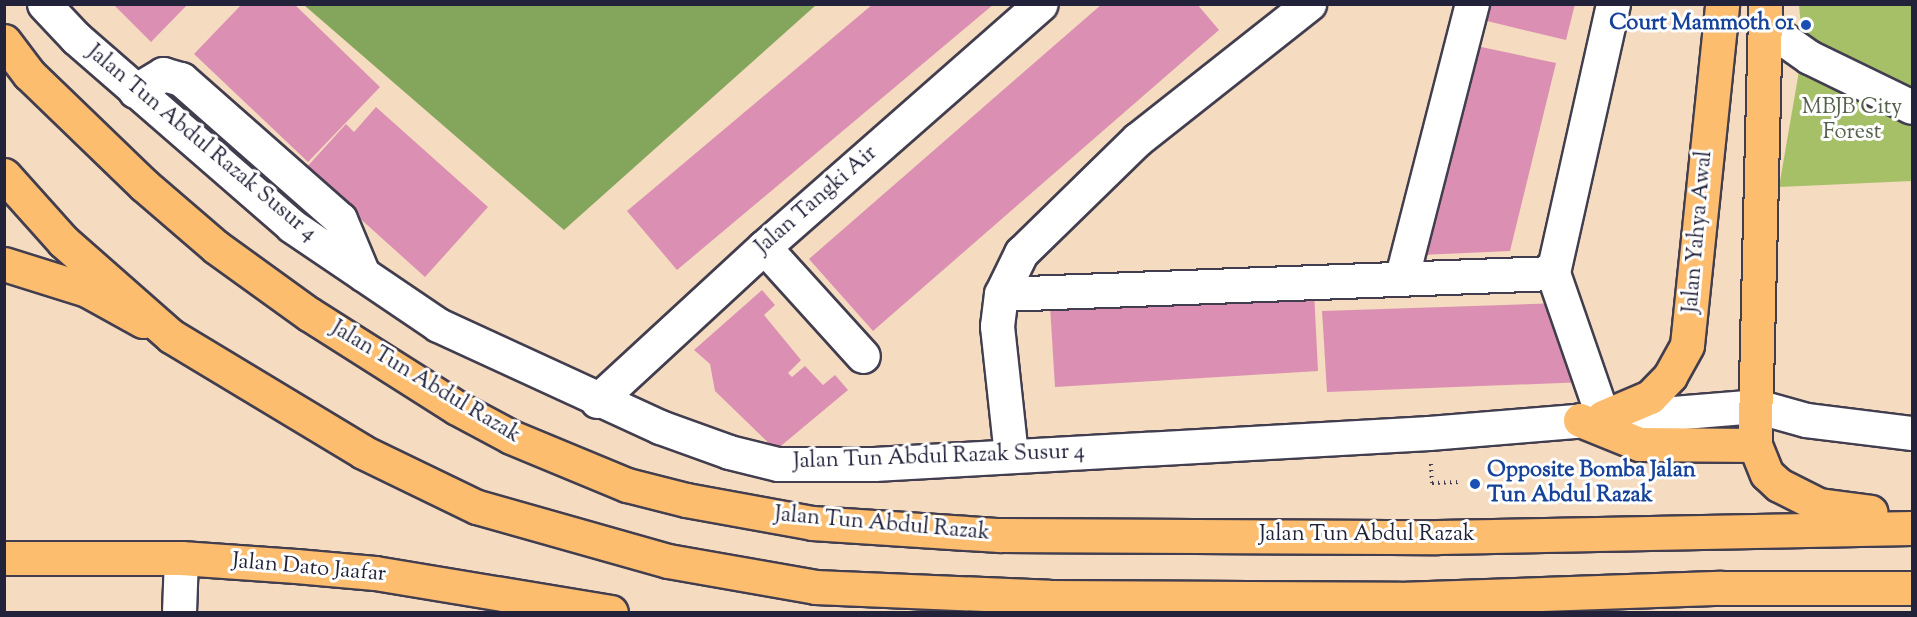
<!DOCTYPE html>
<style>
body{margin:0}
#map{position:relative;width:1917px;height:617px;overflow:hidden;background:#f5dbbf;font-family:"Sorts Mill Goudy",serif}
div>[style]{position:absolute}
.green>*{inset:0;background:#a5c067}
.forest>*{inset:0;background:#84a65c}
.building>*{inset:0;background:#db90b3}
.path>*{height:4px;margin-top:-2px;transform-origin:0;background:repeating-linear-gradient(90deg,#423e4f 0 1.5px,transparent 0 6px)}
.roads{filter:drop-shadow(2px 0 #423e4f) drop-shadow(-2px 0 #423e4f) drop-shadow(0 2px #423e4f) drop-shadow(0 -2px #423e4f)}
.minor>*{height:33px;margin:-16.5px;padding:0 16.5px;transform-origin:16.5px;border-radius:16.5px;background:#fff}
.major>*{height:33px;margin:-16.5px;padding:0 16.5px;transform-origin:16.5px;border-radius:16.5px;background:#fcbd6f}
.highway>*{height:33px;margin:-16.5px;padding:0 16.5px;transform-origin:16.5px;border-radius:16.5px;background:#fcbd6f}
.dots>*{width:16px;height:16px;translate:-50% -50%;box-sizing:border-box;border:3px solid #fff;border-radius:50%}
span{translate:-50% -50%;white-space:nowrap;text-align:center;line-height:1.15;-webkit-text-stroke:6px #fff;paint-order:stroke}
.transit-label{font-size:22px;color:#164399;font-weight:700}
.right{translate:-100% -50%;text-align:right}
.left{translate:0 -50%;text-align:left}
.park-label{font-size:22px;color:#56614d}
.street-label{font-size:22px;color:#22223b}
.frame{position:absolute;inset:0;border:6px solid #22223b;pointer-events:none}
</style>
<div id="map">
<div class="green">
<div style="clip-path:polygon(1799px 5px,1912px 5px,1912px 181px,1779px 187px,1803px 48px)"></div>
</div>
<div class="forest">
<div style="clip-path:polygon(304px 5px,816px 5px,564px 230px)"></div>
</div>
<div class="building">
<div style="clip-path:polygon(113px 4px,188px 4px,151px 42px)"></div>
<div style="clip-path:polygon(242px 4px,294px 4px,380px 87px,308px 162px,194px 54px)"></div>
<div style="clip-path:polygon(873px 4px,994px 4px,677px 270px,627px 211px)"></div>
<div style="clip-path:polygon(1102px 4px,1197px 4px,1219px 30px,873px 331px,809px 259px)"></div>
<div style="clip-path:polygon(1491px 4px,1575px 4px,1566px 40px,1487px 21px)"></div>
<div style="clip-path:polygon(1472px 45px,1556px 63px,1510px 251px,1421px 255px)"></div>
<div style="clip-path:polygon(376px 107px,488px 207px,425px 277px,305px 169px,346px 124px,354px 132px)"></div>
<div style="clip-path:polygon(762px 290px,775px 305px,764px 315px,801px 360px,788px 373px,792px 377px,805px 366px,823px 385px,835px 375px,848px 390px,776px 450px,715px 391px,710px 364px,694px 350px)"></div>
<div style="clip-path:polygon(1314px 291px,1318px 371px,1055px 387px,1050px 306px)"></div>
<div style="clip-path:polygon(1563px 303px,1586px 382px,1327px 392px,1322px 311px)"></div>
</div>
<div class="path">
<div style="left:1431px;top:464px;width:19px;rotate:87deg"></div>
<div style="left:1432px;top:483px;width:27px;rotate:-2deg"></div>
</div>
<div class="roads">
<div class="minor">
<div style="left:44px;top:4px;width:47px;rotate:46.7deg"></div>
<div style="left:76px;top:38px;width:286px;rotate:41deg"></div>
<div style="left:292px;top:226px;width:176px;rotate:34.1deg"></div>
<div style="left:438px;top:325px;width:244px;rotate:24.7deg"></div>
<div style="left:660px;top:427px;width:73px;rotate:19.9deg"></div>
<div style="left:729px;top:452px;width:50px;rotate:13.8deg"></div>
<div style="left:778px;top:464px;width:96px"></div>
<div style="left:874px;top:464px;width:556px;rotate:-3.2deg"></div>
<div style="left:1429px;top:433px;width:328px;rotate:-4.7deg"></div>
<div style="left:1756px;top:406px;width:52px;rotate:15.6deg"></div>
<div style="left:1806px;top:420px;width:107px;rotate:7deg"></div>
<div style="left:1613px;top:4px;width:276px;rotate:102.6deg"></div>
<div style="left:1553px;top:273px;width:152px;rotate:70.9deg"></div>
<div style="left:1603px;top:417px;width:22px;rotate:22deg"></div>
<div style="left:1765px;top:26px;width:54px;rotate:35.2deg"></div>
<div style="left:1809px;top:57px;width:114px;rotate:25.9deg"></div>
<div style="left:135px;top:91px;width:33px;rotate:-31deg"></div>
<div style="left:163px;top:74px;width:19px;rotate:16deg"></div>
<div style="left:181px;top:79px;width:212px;rotate:41.4deg"></div>
<div style="left:340px;top:219px;width:60px;rotate:67.3deg"></div>
<div style="left:764px;top:247px;width:147px;rotate:47.8deg"></div>
<div style="left:1402px;top:276px;width:281px;rotate:-75.6deg"></div>
<div style="left:1001px;top:294px;width:46px;rotate:-64deg"></div>
<div style="left:1021px;top:253px;width:163px;rotate:-44.3deg"></div>
<div style="left:1138px;top:139px;width:218px;rotate:-38.3deg"></div>
<div style="left:597px;top:401px;width:227px;rotate:-42.7deg"></div>
<div style="left:764px;top:247px;width:368px;rotate:-41.3deg"></div>
<div style="left:1011px;top:455px;width:130px;rotate:-96.2deg"></div>
<div style="left:997px;top:326px;width:32px;rotate:-83deg"></div>
<div style="left:1001px;top:294px;width:552px;rotate:-2.18deg"></div>
<div style="left:179px;top:612px;width:54px;rotate:-87.9deg"></div>
</div>
<div class="major">
<div style="left:4px;top:264px;width:87px;rotate:17.4deg"></div>
<div style="left:87px;top:290px;width:64px;rotate:29deg"></div>
<div style="left:1603px;top:417px;width:51px;rotate:-23.1deg"></div>
<div style="left:1650px;top:397px;width:29px;rotate:-46deg"></div>
<div style="left:1670px;top:376px;width:35px;rotate:-61deg"></div>
<div style="left:1687px;top:345px;width:343px;rotate:-84.1deg"></div>
<div style="left:1755px;top:424px;width:420px;rotate:-88.6deg"></div>
<div style="left:4px;top:558px;width:177px"></div>
<div style="left:181px;top:558px;width:115px;rotate:4deg"></div>
<div style="left:296px;top:566px;width:79px;rotate:5.1deg"></div>
<div style="left:375px;top:573px;width:239px;rotate:9.4deg"></div>
</div>
<div class="highway">
<div style="left:4px;top:41px;width:41px;rotate:52.9deg"></div>
<div style="left:29px;top:74px;width:160px;rotate:44deg"></div>
<div style="left:144px;top:185px;width:95px;rotate:40.7deg"></div>
<div style="left:216px;top:247px;width:115px;rotate:35.8deg"></div>
<div style="left:309px;top:314px;width:175px;rotate:32.4deg"></div>
<div style="left:457px;top:408px;width:61px;rotate:28.2deg"></div>
<div style="left:511px;top:437px;width:126px;rotate:22.5deg"></div>
<div style="left:627px;top:485px;width:61px;rotate:14.3deg"></div>
<div style="left:686px;top:500px;width:128px;rotate:10.3deg"></div>
<div style="left:812px;top:523px;width:188px;rotate:3.7deg"></div>
<div style="left:1000px;top:535px;width:437px;rotate:0.3deg"></div>
<div style="left:1437px;top:537px;width:475px;rotate:-1.1deg"></div>
<div style="left:4px;top:175px;width:89px;rotate:48.2deg"></div>
<div style="left:63px;top:241px;width:144px;rotate:41.3deg"></div>
<div style="left:171px;top:336px;width:224px;rotate:31.1deg"></div>
<div style="left:363px;top:452px;width:127px;rotate:25.8deg"></div>
<div style="left:477px;top:507px;width:198px;rotate:15.8deg"></div>
<div style="left:668px;top:561px;width:149px;rotate:10deg"></div>
<div style="left:815px;top:587px;width:234px;rotate:2.4deg"></div>
<div style="left:1049px;top:597px;width:350px;rotate:0.3deg"></div>
<div style="left:1399px;top:599px;width:322px;rotate:-2deg"></div>
<div style="left:1721px;top:588px;width:191px"></div>
<div style="left:1580px;top:420px;width:64px;rotate:22.1deg"></div>
<div style="left:1639px;top:444px;width:116px;rotate:0.5deg"></div>
<div style="left:1755px;top:424px;width:21px;rotate:90deg"></div>
<div style="left:1755px;top:445px;width:31px;rotate:68deg"></div>
<div style="left:1767px;top:474px;width:16px;rotate:43deg"></div>
<div style="left:1779px;top:485px;width:45px;rotate:26.6deg"></div>
<div style="left:1819px;top:505px;width:52px;rotate:7.7deg"></div>
</div>
</div>
<div class="dots">
<div style="left:1806px;top:25px;background:#1a4fb4"></div>
<div style="left:1475px;top:484px;background:#1a4fb4"></div>
</div>
<div class="transit-label">
<span class="right" style="left:1794px;top:25px">Court Mammoth 01</span>
<span class="left" style="left:1487px;top:484px">Opposite Bomba Jalan<br>Tun Abdul Razak</span>
</div>
<div class="park-label">
<span style="left:1852px;top:121px">MBJB City<br>Forest</span>
</div>
<div class="street-label">
<span style="left:201px;top:144px;rotate:40deg">Jalan Tun Abdul Razak Susur 4</span>
<span style="left:817px;top:201px;rotate:-41deg">Jalan Tangki Air</span>
<span style="left:1699px;top:232px;rotate:-85deg">Jalan Yahya Awal</span>
<span style="left:425px;top:383px;rotate:31deg">Jalan Tun Abdul Razak</span>
<span style="left:939px;top:458px;rotate:-2deg">Jalan Tun Abdul Razak Susur 4</span>
<span style="left:882px;top:525px;rotate:5deg">Jalan Tun Abdul Razak</span>
<span style="left:1367px;top:536px">Jalan Tun Abdul Razak</span>
<span style="left:309px;top:569px;rotate:5deg">Jalan Dato Jaafar</span>
</div>
<div class="frame"></div>
</div>
